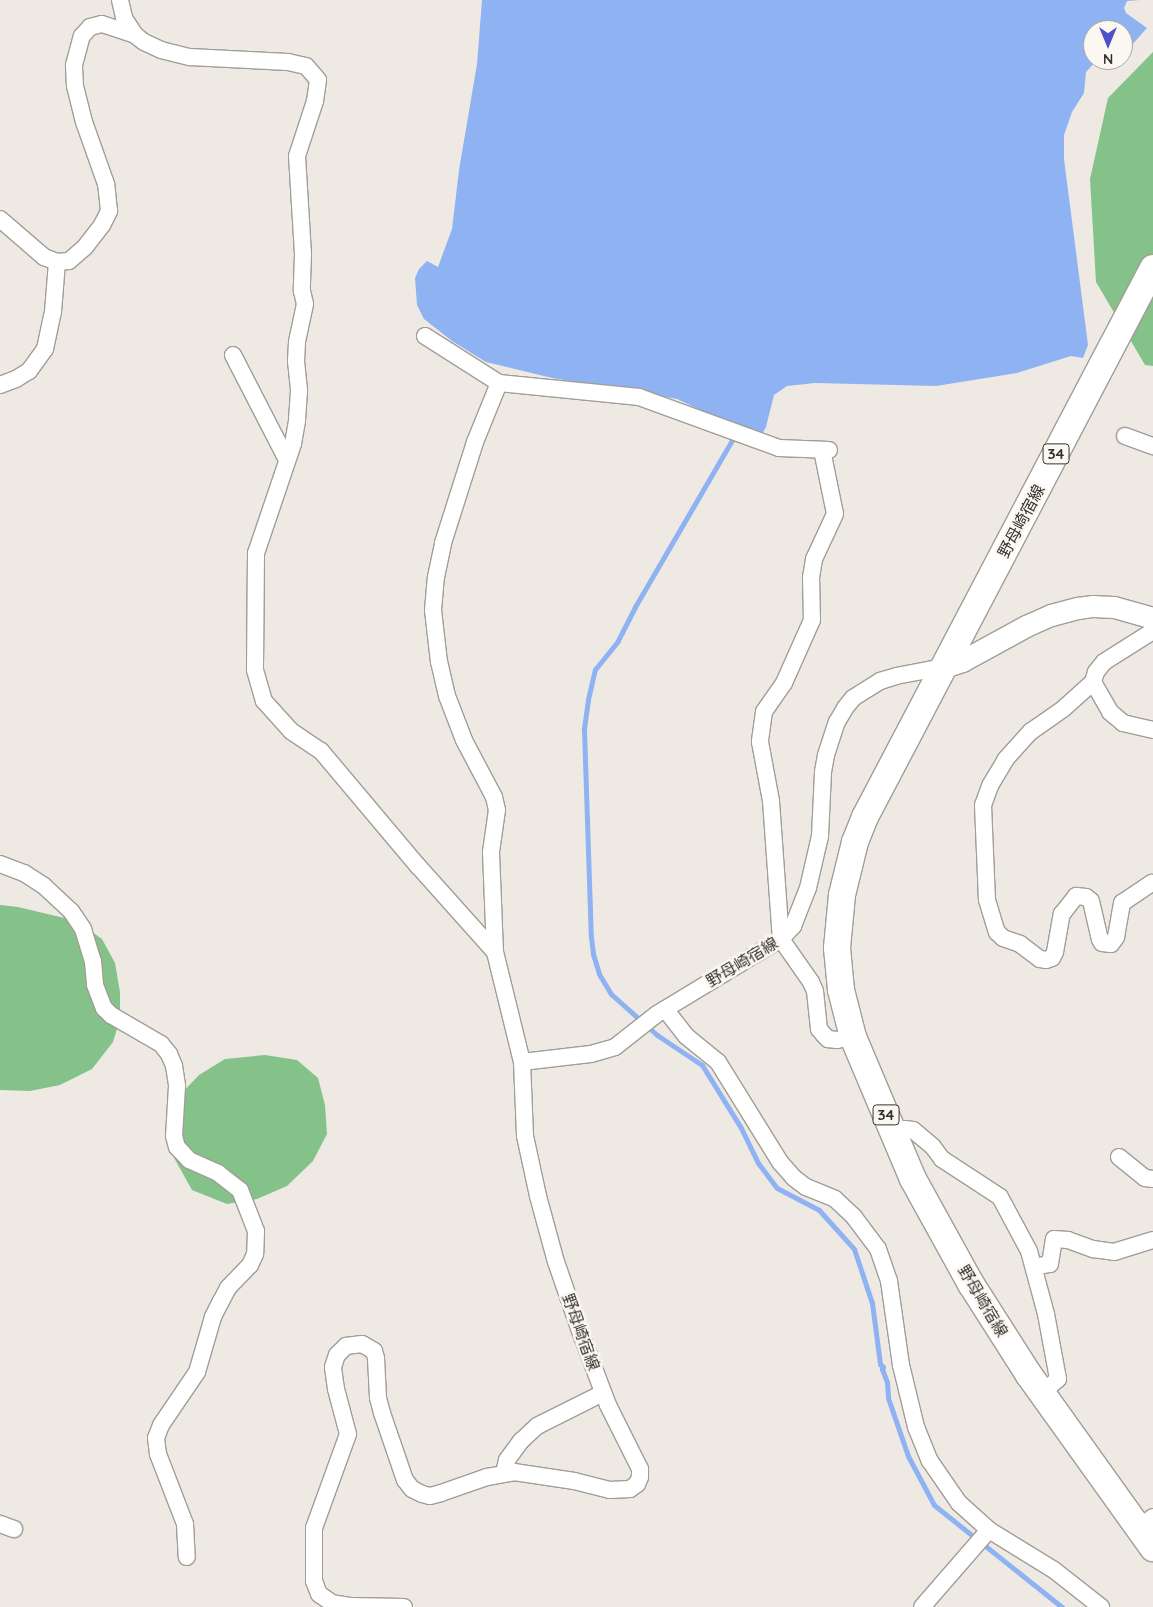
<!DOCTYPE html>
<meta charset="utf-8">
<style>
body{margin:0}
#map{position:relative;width:1153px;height:1607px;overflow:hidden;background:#eeeae3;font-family:Quicksand,"Noto Sans JP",sans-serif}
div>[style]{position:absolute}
.forest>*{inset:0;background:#85c28a}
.water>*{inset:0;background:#8fb2f3}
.stream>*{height:5px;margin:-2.5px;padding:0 2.5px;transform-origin:2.5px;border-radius:2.5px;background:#8fb2f3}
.roads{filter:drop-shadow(1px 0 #a19d97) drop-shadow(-1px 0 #a19d97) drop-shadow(0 1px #a19d97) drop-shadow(0 -1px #a19d97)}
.minor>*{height:16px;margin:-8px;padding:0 8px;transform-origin:8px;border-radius:8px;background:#fff}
.tertiary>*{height:21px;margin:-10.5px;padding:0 10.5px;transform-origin:10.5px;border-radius:10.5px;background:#fff}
.primary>*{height:26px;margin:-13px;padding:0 13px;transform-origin:13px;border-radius:13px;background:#fff}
span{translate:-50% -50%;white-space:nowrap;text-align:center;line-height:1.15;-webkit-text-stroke:5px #fbf7f1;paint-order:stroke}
.shield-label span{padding:1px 4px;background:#fbf7f1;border:1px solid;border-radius:4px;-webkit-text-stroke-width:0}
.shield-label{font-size:15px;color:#343230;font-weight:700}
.street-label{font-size:16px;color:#343230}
.north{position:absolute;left:1083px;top:20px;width:50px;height:50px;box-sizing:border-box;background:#fbf7f1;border:1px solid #aba8a4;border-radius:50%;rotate:180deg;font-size:14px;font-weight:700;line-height:20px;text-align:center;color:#343230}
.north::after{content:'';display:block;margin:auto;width:18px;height:22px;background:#4c53c9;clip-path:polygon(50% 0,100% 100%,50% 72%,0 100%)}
</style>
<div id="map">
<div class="forest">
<div style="clip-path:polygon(1153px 52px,1153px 366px,1145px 365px,1096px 282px,1090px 179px,1108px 98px)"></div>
<div style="clip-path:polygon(0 905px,18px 907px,77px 921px,102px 939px,115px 963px,120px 992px,120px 1019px,113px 1042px,92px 1069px,60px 1085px,30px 1091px,0 1090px)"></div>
<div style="clip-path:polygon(265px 1055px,297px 1060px,318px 1078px,325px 1105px,327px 1134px,313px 1161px,287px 1186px,257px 1199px,227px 1204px,192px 1190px,173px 1156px,168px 1116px,179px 1096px,199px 1075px,225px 1059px)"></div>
</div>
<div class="water">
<div style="clip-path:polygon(482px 0,1140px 0,1127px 1px,1124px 8px,1126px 13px,1147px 28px,1123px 55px,1123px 30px,1093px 30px,1093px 60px,1097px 60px,1086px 72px,1084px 93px,1072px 112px,1064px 135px,1064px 159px,1088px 345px,1083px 358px,1071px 356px,1017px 373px,936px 386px,815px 383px,787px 386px,774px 395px,766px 427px,760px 438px,677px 399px,552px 378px,486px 362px,452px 341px,424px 319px,417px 305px,415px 278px,419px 269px,427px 261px,438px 267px,452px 229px,459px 170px,477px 64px)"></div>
</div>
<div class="stream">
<div style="left:735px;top:435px;width:199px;rotate:120.2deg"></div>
<div style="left:635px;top:607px;width:38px;rotate:117deg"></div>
<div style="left:618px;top:641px;width:36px;rotate:129deg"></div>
<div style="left:595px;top:669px;width:32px;rotate:103deg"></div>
<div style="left:588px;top:700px;width:30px;rotate:98deg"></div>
<div style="left:584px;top:730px;width:207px;rotate:88.1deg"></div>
<div style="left:591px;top:937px;width:17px;rotate:83deg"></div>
<div style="left:593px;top:954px;width:21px;rotate:73deg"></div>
<div style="left:599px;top:974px;width:23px;rotate:59deg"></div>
<div style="left:611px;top:994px;width:62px;rotate:41.7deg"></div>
<div style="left:657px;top:1035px;width:54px;rotate:33.7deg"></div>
<div style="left:702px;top:1065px;width:74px;rotate:58.2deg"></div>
<div style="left:741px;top:1128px;width:39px;rotate:64deg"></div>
<div style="left:758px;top:1163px;width:31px;rotate:53deg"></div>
<div style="left:777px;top:1188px;width:47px;rotate:27.6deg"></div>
<div style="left:819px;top:1210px;width:52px;rotate:48.1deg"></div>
<div style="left:854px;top:1249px;width:57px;rotate:71.6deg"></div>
<div style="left:872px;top:1303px;width:62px;rotate:82.5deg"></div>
<div style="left:880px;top:1364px;width:4px;rotate:45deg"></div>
<div style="left:883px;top:1367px;width:2px;rotate:117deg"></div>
<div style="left:882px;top:1369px;width:14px;rotate:69deg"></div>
<div style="left:887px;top:1382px;width:16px;rotate:86deg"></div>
<div style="left:888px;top:1398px;width:61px;rotate:71deg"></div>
<div style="left:908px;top:1456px;width:55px;rotate:62deg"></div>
<div style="left:934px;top:1505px;width:164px;rotate:38.6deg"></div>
</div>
<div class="roads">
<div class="minor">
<div style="left:120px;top:0;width:18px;rotate:77deg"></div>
<div style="left:124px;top:18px;width:20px;rotate:57deg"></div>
<div style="left:135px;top:35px;width:11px;rotate:38deg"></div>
<div style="left:144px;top:42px;width:19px;rotate:25deg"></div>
<div style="left:161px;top:50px;width:30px;rotate:14deg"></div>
<div style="left:190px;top:57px;width:98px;rotate:2.9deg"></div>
<div style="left:288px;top:62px;width:18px;rotate:13deg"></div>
<div style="left:306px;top:66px;width:18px;rotate:49deg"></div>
<div style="left:318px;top:80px;width:21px;rotate:98deg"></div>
<div style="left:315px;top:101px;width:58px;rotate:108.1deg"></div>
<div style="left:297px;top:156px;width:98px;rotate:86.5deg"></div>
<div style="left:303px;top:254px;width:37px;rotate:92deg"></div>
<div style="left:302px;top:291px;width:13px;rotate:77deg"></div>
<div style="left:305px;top:304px;width:39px;rotate:102deg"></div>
<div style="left:297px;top:342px;width:19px;rotate:93deg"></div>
<div style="left:296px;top:361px;width:30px;rotate:84deg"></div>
<div style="left:299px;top:391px;width:30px;rotate:94deg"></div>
<div style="left:297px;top:421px;width:23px;rotate:100deg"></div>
<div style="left:293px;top:444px;width:115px;rotate:108.7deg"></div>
<div style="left:256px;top:553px;width:117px;rotate:90.5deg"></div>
<div style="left:255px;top:670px;width:32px;rotate:74deg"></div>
<div style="left:264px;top:701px;width:40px;rotate:48deg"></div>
<div style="left:291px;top:731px;width:36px;rotate:34deg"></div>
<div style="left:321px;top:751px;width:150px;rotate:49.9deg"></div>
<div style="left:418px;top:866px;width:115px;rotate:48.2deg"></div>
<div style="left:0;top:219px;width:58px;rotate:40.8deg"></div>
<div style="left:44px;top:257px;width:14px;rotate:21deg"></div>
<div style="left:57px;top:262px;width:12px;rotate:-5deg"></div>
<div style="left:69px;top:261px;width:21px;rotate:-41deg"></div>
<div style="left:85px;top:247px;width:28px;rotate:-52deg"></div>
<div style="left:102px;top:225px;width:16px;rotate:-63deg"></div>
<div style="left:109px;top:211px;width:27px;rotate:-96deg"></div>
<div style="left:106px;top:184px;width:66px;rotate:-109.5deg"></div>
<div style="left:84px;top:122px;width:37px;rotate:-104deg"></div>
<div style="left:75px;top:86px;width:21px;rotate:-93deg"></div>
<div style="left:74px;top:65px;width:30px;rotate:-75deg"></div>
<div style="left:82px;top:36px;width:12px;rotate:-48deg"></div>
<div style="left:90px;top:27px;width:12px;rotate:-14deg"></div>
<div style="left:102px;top:24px;width:35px;rotate:18deg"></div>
<div style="left:425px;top:336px;width:88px;rotate:32.4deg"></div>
<div style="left:499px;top:383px;width:141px;rotate:5.7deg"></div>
<div style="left:639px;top:397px;width:149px;rotate:20deg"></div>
<div style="left:779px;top:448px;width:50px;rotate:2.3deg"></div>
<div style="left:233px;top:355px;width:118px;rotate:62.8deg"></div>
<div style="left:0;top:385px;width:17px;rotate:-21deg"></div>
<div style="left:16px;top:379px;width:15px;rotate:-32deg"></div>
<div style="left:29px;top:371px;width:27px;rotate:-54deg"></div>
<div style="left:45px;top:349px;width:38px;rotate:-78deg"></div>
<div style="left:53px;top:312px;width:50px;rotate:-85.4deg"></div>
<div style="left:1125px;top:436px;width:30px;rotate:20deg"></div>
<div style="left:822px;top:450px;width:65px;rotate:78.5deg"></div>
<div style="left:835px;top:514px;width:50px;rotate:115deg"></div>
<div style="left:814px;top:559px;width:18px;rotate:99deg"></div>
<div style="left:811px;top:577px;width:43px;rotate:88.7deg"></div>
<div style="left:812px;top:620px;width:69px;rotate:114deg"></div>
<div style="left:784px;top:683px;width:35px;rotate:125deg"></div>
<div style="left:764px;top:712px;width:30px;rotate:98deg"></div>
<div style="left:760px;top:742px;width:60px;rotate:79.4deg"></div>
<div style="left:771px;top:801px;width:138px;rotate:85.9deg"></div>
<div style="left:781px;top:939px;width:52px;rotate:55.1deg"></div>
<div style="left:811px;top:982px;width:10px;rotate:66deg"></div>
<div style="left:815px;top:991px;width:38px;rotate:84deg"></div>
<div style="left:819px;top:1029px;width:8px;rotate:50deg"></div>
<div style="left:824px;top:1035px;width:6px;rotate:45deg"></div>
<div style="left:828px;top:1039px;width:9px;rotate:6deg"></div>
<div style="left:837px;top:1040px;width:16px;rotate:-11deg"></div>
<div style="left:1153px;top:631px;width:58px;rotate:147.7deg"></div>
<div style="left:1104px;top:662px;width:13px;rotate:129deg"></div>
<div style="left:1096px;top:672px;width:10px;rotate:107deg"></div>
<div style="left:1093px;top:682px;width:34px;rotate:60deg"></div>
<div style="left:1110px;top:712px;width:17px;rotate:40deg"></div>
<div style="left:1123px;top:723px;width:31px;rotate:13deg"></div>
<div style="left:1093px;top:682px;width:40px;rotate:138deg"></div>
<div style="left:1063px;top:709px;width:39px;rotate:145deg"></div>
<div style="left:1031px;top:731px;width:38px;rotate:132deg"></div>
<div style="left:1006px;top:759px;width:31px;rotate:121deg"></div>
<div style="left:990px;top:786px;width:20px;rotate:110deg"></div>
<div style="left:983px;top:805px;width:95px;rotate:87.6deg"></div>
<div style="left:987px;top:900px;width:34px;rotate:73deg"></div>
<div style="left:997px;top:932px;width:8px;rotate:45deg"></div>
<div style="left:1003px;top:938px;width:18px;rotate:19deg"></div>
<div style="left:1020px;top:944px;width:25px;rotate:37deg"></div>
<div style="left:1040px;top:959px;width:6px;rotate:9deg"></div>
<div style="left:1046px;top:960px;width:6px;rotate:-18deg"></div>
<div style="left:1052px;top:958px;width:7px;rotate:-63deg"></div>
<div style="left:1055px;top:952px;width:39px;rotate:-80deg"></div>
<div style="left:1062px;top:914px;width:23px;rotate:-52deg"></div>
<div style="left:1076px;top:896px;width:10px;rotate:6deg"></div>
<div style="left:1086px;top:897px;width:6px;rotate:39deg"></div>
<div style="left:1091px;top:901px;width:39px;rotate:77deg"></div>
<div style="left:1100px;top:939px;width:4px;rotate:63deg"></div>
<div style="left:1102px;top:943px;width:9px;rotate:6deg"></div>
<div style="left:1111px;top:944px;width:9px;rotate:-54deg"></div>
<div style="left:1116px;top:937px;width:35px;rotate:-80deg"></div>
<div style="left:1122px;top:903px;width:36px;rotate:-34deg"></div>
<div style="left:0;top:864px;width:26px;rotate:21deg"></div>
<div style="left:24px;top:873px;width:24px;rotate:33deg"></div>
<div style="left:44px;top:886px;width:37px;rotate:43deg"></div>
<div style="left:71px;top:911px;width:22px;rotate:56deg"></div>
<div style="left:83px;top:929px;width:34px;rotate:73deg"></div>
<div style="left:93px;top:961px;width:24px;rotate:85deg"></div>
<div style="left:95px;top:985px;width:25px;rotate:69deg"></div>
<div style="left:104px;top:1008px;width:10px;rotate:45deg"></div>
<div style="left:111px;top:1015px;width:58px;rotate:30.1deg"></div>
<div style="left:161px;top:1044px;width:13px;rotate:51deg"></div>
<div style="left:169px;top:1054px;width:13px;rotate:67deg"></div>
<div style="left:174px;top:1066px;width:20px;rotate:81deg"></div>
<div style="left:177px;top:1086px;width:50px;rotate:93.4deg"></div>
<div style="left:174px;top:1136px;width:11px;rotate:75deg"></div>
<div style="left:177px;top:1147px;width:18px;rotate:47deg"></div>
<div style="left:189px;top:1160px;width:32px;rotate:24deg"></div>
<div style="left:218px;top:1173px;width:28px;rotate:38deg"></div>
<div style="left:240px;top:1190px;width:44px;rotate:68.7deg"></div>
<div style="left:256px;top:1231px;width:23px;rotate:92deg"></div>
<div style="left:255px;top:1254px;width:12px;rotate:114deg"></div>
<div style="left:250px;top:1265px;width:32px;rotate:134deg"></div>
<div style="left:228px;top:1288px;width:15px;rotate:118deg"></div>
<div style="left:221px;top:1301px;width:18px;rotate:117deg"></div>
<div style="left:213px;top:1317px;width:57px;rotate:106.2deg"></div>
<div style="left:197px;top:1372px;width:64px;rotate:124.2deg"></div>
<div style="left:161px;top:1425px;width:14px;rotate:111deg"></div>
<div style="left:156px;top:1438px;width:16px;rotate:83deg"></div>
<div style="left:158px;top:1454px;width:75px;rotate:68.9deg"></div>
<div style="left:185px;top:1524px;width:33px;rotate:87deg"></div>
<div style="left:665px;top:1009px;width:34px;rotate:52deg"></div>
<div style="left:686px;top:1036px;width:41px;rotate:39.1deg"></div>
<div style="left:718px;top:1062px;width:118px;rotate:58.2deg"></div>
<div style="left:780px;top:1162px;width:21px;rotate:49deg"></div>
<div style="left:794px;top:1178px;width:15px;rotate:37deg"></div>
<div style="left:806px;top:1187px;width:31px;rotate:22deg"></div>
<div style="left:835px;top:1199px;width:26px;rotate:43deg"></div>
<div style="left:854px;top:1217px;width:40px;rotate:53deg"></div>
<div style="left:878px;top:1249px;width:34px;rotate:71deg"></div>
<div style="left:889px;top:1281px;width:85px;rotate:81.9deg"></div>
<div style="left:901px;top:1365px;width:64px;rotate:76.4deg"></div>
<div style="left:916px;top:1427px;width:37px;rotate:68deg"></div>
<div style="left:930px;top:1461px;width:51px;rotate:55.4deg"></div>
<div style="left:959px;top:1503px;width:40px;rotate:42deg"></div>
<div style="left:989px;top:1530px;width:76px;rotate:31.6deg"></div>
<div style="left:1054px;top:1570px;width:60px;rotate:38.2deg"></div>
<div style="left:522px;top:1062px;width:69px;rotate:-6.6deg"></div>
<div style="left:591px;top:1054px;width:25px;rotate:-16deg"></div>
<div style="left:615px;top:1047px;width:53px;rotate:-38.2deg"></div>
<div style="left:657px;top:1014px;width:145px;rotate:-31.2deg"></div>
<div style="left:781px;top:939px;width:18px;rotate:-47deg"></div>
<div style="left:793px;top:926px;width:41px;rotate:-68.5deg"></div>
<div style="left:808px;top:888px;width:53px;rotate:-77deg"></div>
<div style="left:820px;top:836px;width:64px;rotate:-87.3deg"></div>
<div style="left:823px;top:772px;width:17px;rotate:-80deg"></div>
<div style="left:826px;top:755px;width:35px;rotate:-72deg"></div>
<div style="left:837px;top:722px;width:16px;rotate:-60deg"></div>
<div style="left:845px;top:708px;width:13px;rotate:-51deg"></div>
<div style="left:853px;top:698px;width:32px;rotate:-32deg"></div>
<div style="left:880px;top:681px;width:17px;rotate:-17deg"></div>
<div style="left:896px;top:676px;width:49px;rotate:-10.6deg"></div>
<div style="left:893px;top:1132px;width:12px;rotate:-14deg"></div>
<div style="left:905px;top:1129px;width:8px;rotate:7deg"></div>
<div style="left:913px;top:1130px;width:26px;rotate:40deg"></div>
<div style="left:933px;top:1147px;width:15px;rotate:53deg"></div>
<div style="left:942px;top:1159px;width:69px;rotate:33.2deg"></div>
<div style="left:1000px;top:1197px;width:61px;rotate:61.8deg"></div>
<div style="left:1029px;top:1251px;width:65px;rotate:74.9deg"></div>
<div style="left:1046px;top:1314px;width:66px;rotate:79.5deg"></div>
<div style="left:1058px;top:1379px;width:21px;rotate:139deg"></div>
<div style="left:1119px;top:1157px;width:33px;rotate:39deg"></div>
<div style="left:1145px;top:1178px;width:8px;rotate:7deg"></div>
<div style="left:1034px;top:1267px;width:16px;rotate:-11deg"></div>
<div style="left:1050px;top:1264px;width:25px;rotate:-81deg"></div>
<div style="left:1054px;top:1239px;width:14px;rotate:4deg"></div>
<div style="left:1068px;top:1240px;width:27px;rotate:20deg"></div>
<div style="left:1093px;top:1249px;width:21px;rotate:8deg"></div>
<div style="left:1114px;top:1252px;width:41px;rotate:-17.1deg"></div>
<div style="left:504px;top:1473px;width:13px;rotate:-77deg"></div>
<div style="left:507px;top:1460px;width:24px;rotate:-54deg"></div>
<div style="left:521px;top:1441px;width:22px;rotate:-43deg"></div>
<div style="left:537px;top:1426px;width:74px;rotate:-26.6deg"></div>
<div style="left:0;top:1524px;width:15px;rotate:20deg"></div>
<div style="left:1139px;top:1528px;width:18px;rotate:-38deg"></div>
<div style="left:404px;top:1607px;width:54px;rotate:-178.9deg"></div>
<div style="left:350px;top:1606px;width:18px;rotate:-171deg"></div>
<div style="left:332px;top:1603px;width:16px;rotate:-145deg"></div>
<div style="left:319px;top:1594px;width:14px;rotate:-111deg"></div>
<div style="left:314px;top:1581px;width:53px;rotate:-90deg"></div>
<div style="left:314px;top:1528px;width:100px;rotate:-70.1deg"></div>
<div style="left:348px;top:1434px;width:47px;rotate:-104.9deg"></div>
<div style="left:336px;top:1389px;width:22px;rotate:-98deg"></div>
<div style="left:333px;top:1367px;width:13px;rotate:-72deg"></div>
<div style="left:337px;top:1355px;width:13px;rotate:-45deg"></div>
<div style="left:346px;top:1346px;width:16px;rotate:-7deg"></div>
<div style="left:362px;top:1344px;width:14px;rotate:30deg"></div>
<div style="left:374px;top:1351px;width:7px;rotate:74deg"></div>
<div style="left:376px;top:1358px;width:40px;rotate:87.1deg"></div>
<div style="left:378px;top:1398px;width:16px;rotate:75deg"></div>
<div style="left:382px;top:1413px;width:71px;rotate:71.1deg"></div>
<div style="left:405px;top:1480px;width:11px;rotate:52deg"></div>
<div style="left:412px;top:1489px;width:11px;rotate:27deg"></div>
<div style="left:422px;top:1494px;width:8px;rotate:14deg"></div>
<div style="left:430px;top:1496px;width:11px;rotate:-15deg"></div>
<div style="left:441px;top:1493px;width:49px;rotate:-19.2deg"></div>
<div style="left:487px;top:1477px;width:27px;rotate:-10deg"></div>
<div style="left:514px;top:1472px;width:61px;rotate:8.5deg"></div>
<div style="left:574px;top:1481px;width:37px;rotate:14deg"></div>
<div style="left:610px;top:1490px;width:20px;rotate:-3deg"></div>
<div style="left:630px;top:1489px;width:9px;rotate:-36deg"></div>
<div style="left:637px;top:1484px;width:8px;rotate:-67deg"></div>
<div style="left:640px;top:1477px;width:8px;rotate:-90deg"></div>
<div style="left:640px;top:1469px;width:72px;rotate:-116.6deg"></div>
<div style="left:608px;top:1405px;width:76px;rotate:-110.8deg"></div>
<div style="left:581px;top:1334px;width:76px;rotate:-109.1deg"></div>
<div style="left:556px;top:1262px;width:68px;rotate:-105.3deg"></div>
<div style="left:538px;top:1196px;width:61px;rotate:-102.2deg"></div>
<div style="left:525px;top:1136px;width:74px;rotate:-92.3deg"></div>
<div style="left:522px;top:1062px;width:113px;rotate:-103.8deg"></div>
<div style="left:495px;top:952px;width:100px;rotate:-92.3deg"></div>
<div style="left:491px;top:852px;width:42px;rotate:-81.9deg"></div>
<div style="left:497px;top:810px;width:13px;rotate:-103deg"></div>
<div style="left:494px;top:797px;width:64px;rotate:-117.8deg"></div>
<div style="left:464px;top:740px;width:47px;rotate:-111.1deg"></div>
<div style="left:447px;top:696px;width:35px;rotate:-103deg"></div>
<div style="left:439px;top:662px;width:52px;rotate:-96.6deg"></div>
<div style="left:433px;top:610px;width:33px;rotate:-85deg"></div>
<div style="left:436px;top:577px;width:35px;rotate:-78deg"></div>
<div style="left:443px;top:543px;width:106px;rotate:-72.4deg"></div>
<div style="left:475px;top:442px;width:64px;rotate:-67.9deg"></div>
<div style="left:922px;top:1607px;width:102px;rotate:-49deg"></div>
</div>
<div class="tertiary">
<div style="left:944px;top:667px;width:19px;rotate:-18deg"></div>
<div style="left:962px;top:661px;width:73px;rotate:-28.7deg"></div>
<div style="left:1026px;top:626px;width:27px;rotate:-24deg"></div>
<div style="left:1051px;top:615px;width:28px;rotate:-15deg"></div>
<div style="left:1078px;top:608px;width:15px;rotate:-8deg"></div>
<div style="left:1093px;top:606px;width:21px;rotate:3deg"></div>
<div style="left:1114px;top:607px;width:41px;rotate:15.8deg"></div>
</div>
<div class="primary">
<div style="left:1153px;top:268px;width:620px;rotate:117.68deg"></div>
<div style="left:865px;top:817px;width:27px;rotate:112deg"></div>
<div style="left:855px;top:842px;width:55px;rotate:103.8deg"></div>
<div style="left:842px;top:895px;width:53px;rotate:95.4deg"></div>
<div style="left:837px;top:948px;width:42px;rotate:84.6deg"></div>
<div style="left:841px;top:990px;width:49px;rotate:75.7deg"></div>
<div style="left:853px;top:1037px;width:154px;rotate:67.1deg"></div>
<div style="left:913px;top:1179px;width:120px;rotate:61.1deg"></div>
<div style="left:971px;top:1284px;width:108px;rotate:57.5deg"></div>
<div style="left:1029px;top:1375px;width:213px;rotate:54.4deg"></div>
</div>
</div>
<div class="shield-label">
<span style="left:1056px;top:454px">34</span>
<span style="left:886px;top:1115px">34</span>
</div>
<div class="street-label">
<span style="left:1021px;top:521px;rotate:-62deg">野母崎宿線</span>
<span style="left:742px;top:962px;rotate:-31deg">野母崎宿線</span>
<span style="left:983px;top:1301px;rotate:59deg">野母崎宿線</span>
<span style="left:581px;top:1332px;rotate:70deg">野母崎宿線</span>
</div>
<div class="north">N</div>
</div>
